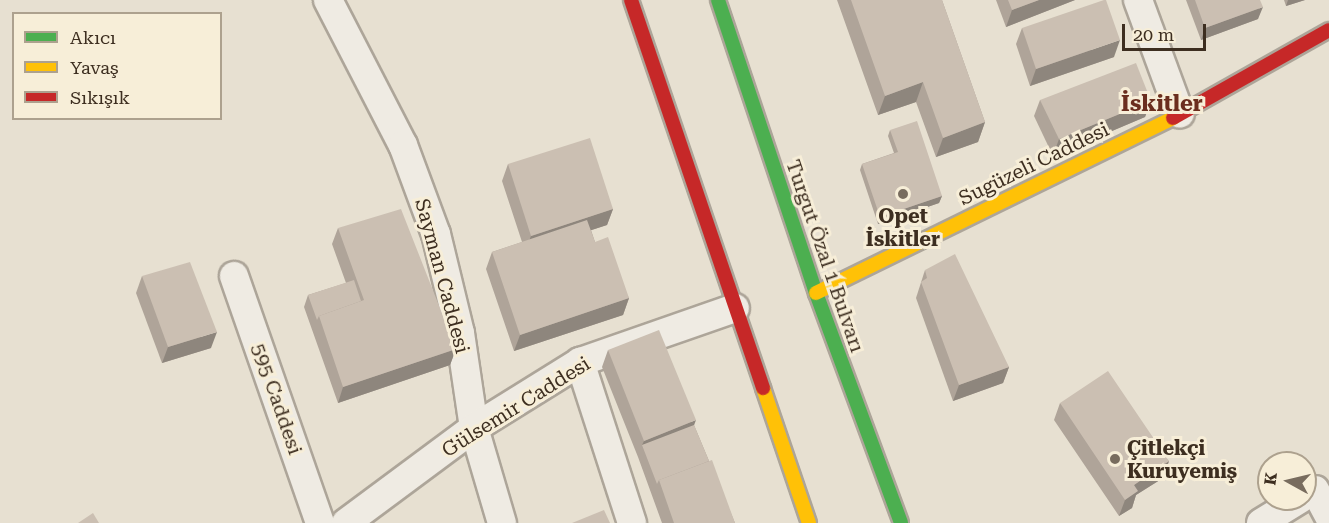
<!DOCTYPE html>
<meta charset="utf-8">
<style>
body{margin:0}
#map{position:relative;width:1329px;height:523px;overflow:hidden;background:#e7e0d1;font-family:"Roboto Serif",serif}
div>[style]{position:absolute}
.roads{filter:drop-shadow(2px 0 #ada599) drop-shadow(-2px 0 #ada599) drop-shadow(0 2px #ada599) drop-shadow(0 -2px #ada599)}
.street>*{height:28px;margin:-14px;padding:0 14px;transform-origin:14px;border-radius:14px;background:#efebe3}
.fast>*{height:14px;margin:-7px;padding:0 7px;transform-origin:7px;border-radius:7px;background:#4caf50}
.slow>*{height:14px;margin:-7px;padding:0 7px;transform-origin:7px;border-radius:7px;background:#ffc107}
.jam>*{height:14px;margin:-7px;padding:0 7px;transform-origin:7px;border-radius:7px;background:#c62828}
.wall>*{inset:0;background:#afa499}
.shaded-wall>*{inset:0;background:#8e867d}
.building>*{inset:0;background:#cbbfb2}
.dots>*{width:16px;height:16px;translate:-50% -50%;box-sizing:border-box;border:3px solid #f7eed8;border-radius:50%}
span{translate:-50% -50%;white-space:nowrap;text-align:center;line-height:1.15;-webkit-text-stroke:6px #f7eed8;paint-order:stroke}
.street-label{font-size:20px;color:#3d2e20}
.poi-label{font-size:20px;color:#3d2e20;font-weight:700}
.left{translate:0 -50%;text-align:left}
.quarter-label{font-size:22px;color:#6b2e1e;font-weight:700}
.legend{position:absolute;left:12px;top:12px;width:210px;height:108px;box-sizing:border-box;background:#f7eed8;border:2px solid #ada18e;margin:0;padding:8px 10px;list-style:none;font-size:18px;color:#3d2e20}
.legend li{display:flex;align-items:center;gap:12px;height:30px}
.legend b{width:30px;border:2px solid #ada18e}
.north{position:absolute;left:1257px;top:451px;width:60px;height:60px;box-sizing:border-box;background:#f7eed8;border:2px solid #ada18e;border-radius:50%;rotate:278deg;font-size:16px;font-weight:700;line-height:24px;text-align:center;color:#3d2e20}
.north::after{content:'';display:block;margin:auto;width:21px;height:27px;background:#786c5e;clip-path:polygon(50% 0,100% 100%,50% 72%,0 100%)}
.scale{position:absolute;left:1122px;top:24px;width:84px;height:27px;box-sizing:border-box;border:3px solid #3d2e20;border-top:0;padding-left:8px;font-size:18px;line-height:21px;white-space:nowrap;color:#3d2e20;-webkit-text-stroke:4px #f7eed8;paint-order:stroke}
</style>
<div id="map">
<div class="roads">
<div class="street">
<div style="left:328px;top:0;width:163px;rotate:62.7deg"></div>
<div style="left:403px;top:145px;width:95px;rotate:69.7deg"></div>
<div style="left:436px;top:234px;width:102px;rotate:76.4deg"></div>
<div style="left:460px;top:333px;width:96px;rotate:81.6deg"></div>
<div style="left:474px;top:428px;width:99px;rotate:73.6deg"></div>
<div style="left:1138px;top:0;width:121px;rotate:69.8deg"></div>
<div style="left:234px;top:276px;width:262px;rotate:70.8deg"></div>
<div style="left:580px;top:362px;width:169px;rotate:72.1deg"></div>
<div style="left:1315px;top:490px;width:30px;rotate:62deg"></div>
<div style="left:346px;top:523px;width:159px;rotate:-36.6deg"></div>
<div style="left:474px;top:428px;width:125px;rotate:-31.9deg"></div>
<div style="left:580px;top:362px;width:164px;rotate:-19.2deg"></div>
<div style="left:1261px;top:523px;width:46px;rotate:-31.6deg"></div>
</div>
<div class="fast">
<div style="left:718px;top:0;width:309px;rotate:71.5deg"></div>
<div style="left:816px;top:293px;width:245px;rotate:69.7deg"></div>
</div>
<div class="slow">
<div style="left:816px;top:293px;width:398px;rotate:-26.1deg"></div>
<div style="left:763px;top:388px;width:143px;rotate:71.2deg"></div>
</div>
<div class="jam">
<div style="left:631px;top:0;width:410px;rotate:71.2deg"></div>
<div style="left:1173px;top:118px;width:179px;rotate:-29.4deg"></div>
</div>
</div>
<div class="wall">
<div style="clip-path:polygon(837px 0,942px 0,985px 122px,978px 142px,936px 157px,916px 102px,878px 115px)"></div>
<div style="clip-path:polygon(996px 0,1075px 0,1006px 27px)"></div>
<div style="clip-path:polygon(1186px 0,1260px 0,1258px 19px,1201px 40px)"></div>
<div style="clip-path:polygon(1284px 0,1305px 0,1286px 6px)"></div>
<div style="clip-path:polygon(1022px 28px,1114px 57px,1030px 86px,1016px 44px)"></div>
<div style="clip-path:polygon(1040px 100px,1151px 101px,1145px 117px,1053px 156px,1034px 116px)"></div>
<div style="clip-path:polygon(890px 130px,942px 196px,939px 203px,878px 224px,860px 170px,862px 164px,894px 153px,888px 136px)"></div>
<div style="clip-path:polygon(508px 164px,613px 209px,607px 225px,591px 230px,595px 242px,629px 298px,623px 315px,514px 351px,486px 269px,492px 252px,522px 242px,502px 181px)"></div>
<div style="clip-path:polygon(338px 228px,456px 349px,450px 365px,338px 403px,304px 307px,308px 295px,346px 283px,332px 244px)"></div>
<div style="clip-path:polygon(925px 270px,1009px 367px,1003px 383px,953px 401px,916px 298px)"></div>
<div style="clip-path:polygon(142px 276px,211px 348px,162px 363px,136px 293px)"></div>
<div style="clip-path:polygon(608px 350px,694px 425px,735px 523px,662px 523px,638px 457px,602px 367px)"></div>
<div style="clip-path:polygon(1060px 403px,1169px 461px,1163px 478px,1136px 495px,1132px 508px,1119px 516px,1054px 420px)"></div>
</div>
<div class="shaded-wall">
<div style="clip-path:polygon(1039px 0,1075px 0,1006px 27px,1012px 10px)"></div>
<div style="clip-path:polygon(1288px 0,1305px 0,1286px 6px)"></div>
<div style="clip-path:polygon(1263px 7px,1258px 19px,1201px 40px,1205px 28px)"></div>
<div style="clip-path:polygon(1120px 40px,1114px 57px,1030px 86px,1036px 69px)"></div>
<div style="clip-path:polygon(923px 82px,916px 102px,878px 115px,885px 96px)"></div>
<div style="clip-path:polygon(1151px 101px,1145px 117px,1053px 156px,1059px 139px)"></div>
<div style="clip-path:polygon(985px 122px,978px 142px,936px 157px,943px 138px)"></div>
<div style="clip-path:polygon(942px 196px,939px 203px,878px 224px,880px 217px)"></div>
<div style="clip-path:polygon(613px 209px,607px 225px,525px 252px,531px 236px)"></div>
<div style="clip-path:polygon(629px 298px,623px 315px,514px 351px,520px 335px)"></div>
<div style="clip-path:polygon(217px 332px,211px 348px,162px 363px,168px 347px)"></div>
<div style="clip-path:polygon(456px 349px,450px 365px,338px 403px,343px 387px)"></div>
<div style="clip-path:polygon(1009px 367px,1003px 383px,953px 401px,959px 385px)"></div>
<div style="clip-path:polygon(696px 420px,690px 436px,642px 445px,644px 441px)"></div>
<div style="clip-path:polygon(1169px 461px,1163px 478px,1136px 495px,1132px 508px,1119px 516px,1125px 500px,1134px 485px)"></div>
</div>
<div class="building">
<div style="clip-path:polygon(851px 0,942px 0,985px 122px,943px 138px,923px 82px,885px 96px)"></div>
<div style="clip-path:polygon(1008px 0,1039px 0,1012px 10px)"></div>
<div style="clip-path:polygon(1104px 0,1106px 0,1120px 40px,1036px 69px,1022px 28px)"></div>
<div style="clip-path:polygon(1195px 0,1260px 0,1263px 7px,1205px 28px)"></div>
<div style="clip-path:polygon(1136px 63px,1151px 101px,1059px 139px,1040px 100px)"></div>
<div style="clip-path:polygon(917px 121px,942px 196px,880px 217px,862px 164px,898px 152px,890px 130px)"></div>
<div style="clip-path:polygon(590px 138px,613px 209px,531px 236px,508px 164px)"></div>
<div style="clip-path:polygon(401px 209px,456px 349px,343px 387px,319px 316px,364px 300px,338px 228px)"></div>
<div style="clip-path:polygon(587px 220px,595px 242px,608px 237px,629px 298px,520px 335px,492px 252px)"></div>
<div style="clip-path:polygon(955px 254px,1009px 367px,959px 385px,921px 282px,927px 278px,925px 270px)"></div>
<div style="clip-path:polygon(190px 262px,217px 332px,168px 347px,142px 276px)"></div>
<div style="clip-path:polygon(354px 280px,361px 301px,319px 316px,317px 320px,308px 295px)"></div>
<div style="clip-path:polygon(659px 330px,696px 420px,644px 441px,608px 350px)"></div>
<div style="clip-path:polygon(1108px 371px,1169px 461px,1134px 485px,1138px 491px,1125px 500px,1060px 403px)"></div>
<div style="clip-path:polygon(694px 425px,709px 461px,659px 480px,657px 484px,642px 445px)"></div>
<div style="clip-path:polygon(712px 460px,735px 523px,674px 523px,659px 480px)"></div>
<div style="clip-path:polygon(604px 510px,610px 523px,572px 523px)"></div>
<div style="clip-path:polygon(93px 513px,99px 523px,78px 523px)"></div>
</div>
<div class="dots">
<div style="left:903px;top:194px;background:#786c5e"></div>
<div style="left:1115px;top:459px;background:#786c5e"></div>
</div>
<div class="street-label">
<span style="left:1034px;top:164px;rotate:-26deg">Sugüzeli Caddesi</span>
<span style="left:825px;top:256px;rotate:71deg">Turgut Özal 1 Bulvarı</span>
<span style="left:442px;top:276px;rotate:75deg">Sayman Caddesi</span>
<span style="left:277px;top:399px;rotate:71deg">595 Caddesi</span>
<span style="left:516px;top:407px;rotate:-32deg">Gülsemir Caddesi</span>
</div>
<div class="poi-label">
<span style="left:903px;top:228px">Opet<br>İskitler</span>
<span class="left" style="left:1127px;top:460px">Çitlekçi<br>Kuruyemiş</span>
</div>
<div class="quarter-label">
<span style="left:1162px;top:104px">İskitler</span>
</div>
<ul class="legend">
<li><b style="height:8px;background:#4caf50"></b>Akıcı</li>
<li><b style="height:8px;background:#ffc107"></b>Yavaş</li>
<li><b style="height:8px;background:#c62828"></b>Sıkışık</li>
</ul>
<div class="north">K</div>
<div class="scale">20 m</div>
</div>
